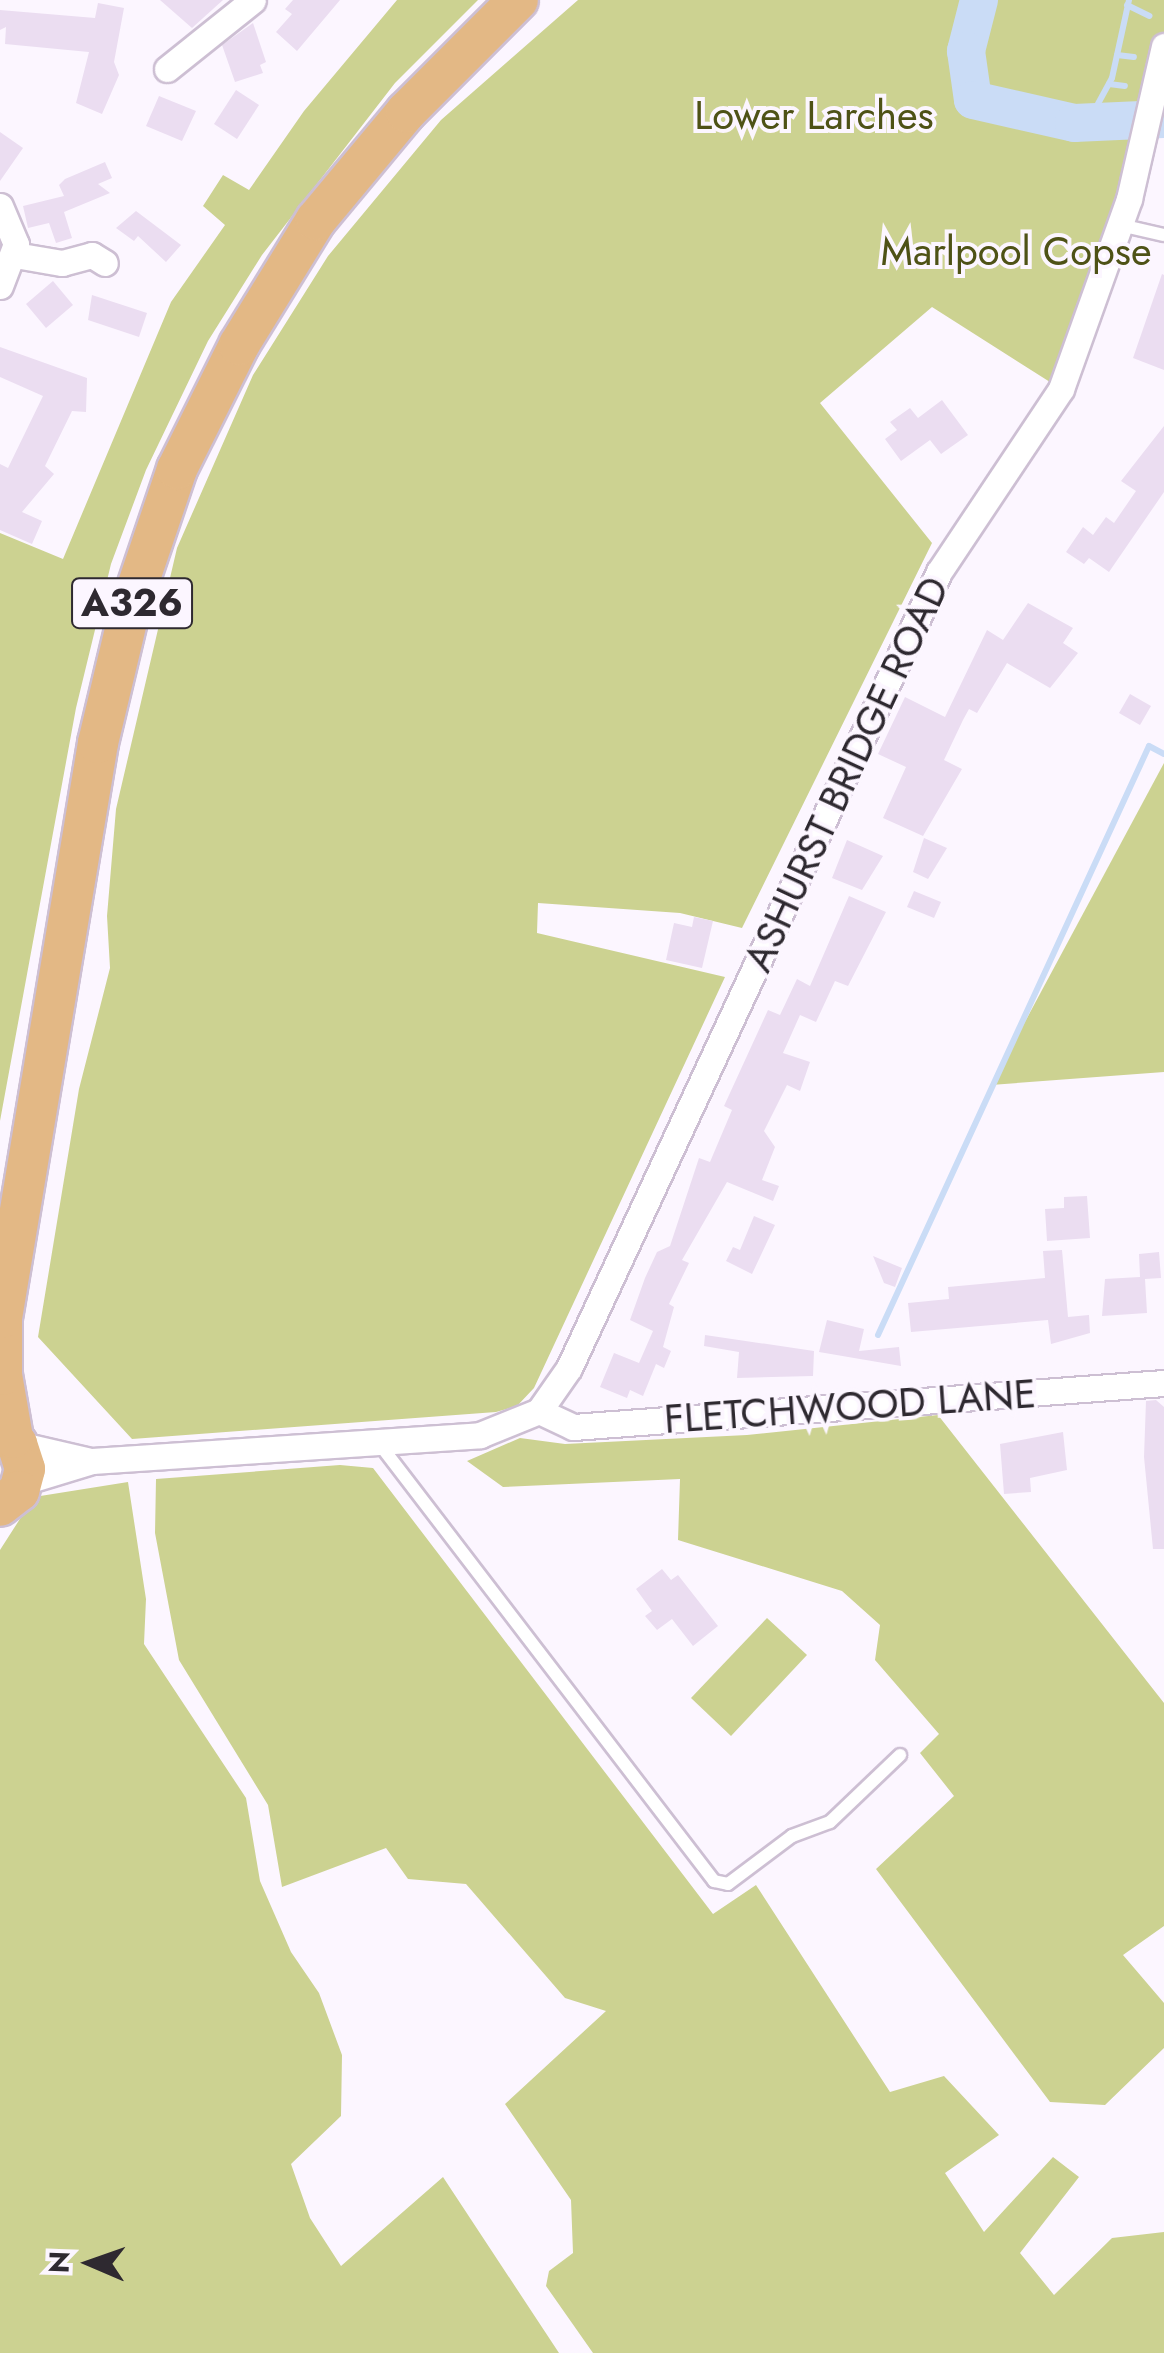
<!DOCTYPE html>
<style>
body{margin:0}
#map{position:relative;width:1164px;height:2353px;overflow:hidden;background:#fcf6ff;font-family:Jost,sans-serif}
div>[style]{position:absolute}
.green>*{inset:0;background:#ccd291}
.stream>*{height:6px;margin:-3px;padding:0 3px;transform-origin:3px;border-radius:3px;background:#cadcf6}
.river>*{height:38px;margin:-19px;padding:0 19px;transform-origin:19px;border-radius:19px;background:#cadcf6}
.building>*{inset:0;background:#ebddf1}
.roads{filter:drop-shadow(2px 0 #cdbfd3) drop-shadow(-2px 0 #cdbfd3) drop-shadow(0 2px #cdbfd3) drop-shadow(0 -2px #cdbfd3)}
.lane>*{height:12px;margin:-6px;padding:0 6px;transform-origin:6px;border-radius:6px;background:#fff}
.street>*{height:25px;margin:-12.5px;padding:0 12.5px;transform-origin:12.5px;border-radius:12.5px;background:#fff}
.primary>*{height:40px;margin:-20px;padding:0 20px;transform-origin:20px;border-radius:20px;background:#e3b885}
span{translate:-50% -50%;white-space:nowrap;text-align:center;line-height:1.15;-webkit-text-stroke:8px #fcf6ff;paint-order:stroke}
.shield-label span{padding:2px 8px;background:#fcf6ff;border:2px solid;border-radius:8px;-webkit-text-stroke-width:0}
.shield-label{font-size:38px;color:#2e2930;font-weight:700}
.park-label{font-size:40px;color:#4e5216}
.street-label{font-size:40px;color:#2e2930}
.north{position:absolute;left:40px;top:2213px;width:100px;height:100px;-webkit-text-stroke:8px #fcf6ff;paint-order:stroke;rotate:272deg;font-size:28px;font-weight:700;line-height:40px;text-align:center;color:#2e2930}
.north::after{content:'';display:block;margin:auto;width:35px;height:45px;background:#2e2930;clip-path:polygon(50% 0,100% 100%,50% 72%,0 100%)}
</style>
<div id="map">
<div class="green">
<div style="clip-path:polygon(397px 0,478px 0,395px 83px,262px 255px,208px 341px,146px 470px,111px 564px,76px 708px,0 1121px,0 533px,63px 559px,171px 302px,225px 225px,203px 206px,223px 175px,249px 190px,304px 111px)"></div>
<div style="clip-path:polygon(578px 0,980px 0,965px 40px,965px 98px,999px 116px,1072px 125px,1039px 107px,994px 107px,970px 93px,972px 27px,982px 0,1164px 0,1164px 46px,1061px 389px,932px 307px,820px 403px,932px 543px,742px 928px,680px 913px,538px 903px,537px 933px,725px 977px,534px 1388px,517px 1406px,496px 1412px,132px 1439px,38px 1337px,79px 1089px,110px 968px,107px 916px,116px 809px,177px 548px,253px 375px,328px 256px,441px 120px)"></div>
<div style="clip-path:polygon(1164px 763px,1164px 1072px,991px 1085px)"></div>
<div style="clip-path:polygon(938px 1415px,1164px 1703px,1164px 1926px,1123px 1955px,1164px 2003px,1164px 2048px,1105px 2105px,1050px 2102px,876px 1869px,954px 1796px,920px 1753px,939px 1734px,875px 1660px,880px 1625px,842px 1591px,678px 1540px,680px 1479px,503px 1487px,467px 1461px,520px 1438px,565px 1444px,747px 1435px)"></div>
<div style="clip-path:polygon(340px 1465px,373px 1468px,713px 1914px,756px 1885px,890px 2092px,944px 2076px,999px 2135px,945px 2173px,984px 2232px,1053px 2157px,1079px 2177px,1020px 2253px,1054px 2295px,1112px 2238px,1164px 2232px,1164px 2353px,593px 2353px,546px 2286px,549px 2271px,573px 2253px,571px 2200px,505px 2104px,606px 2011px,565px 1998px,466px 1884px,408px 1879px,386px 1848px,282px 1887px,268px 1805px,179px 1660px,155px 1533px,156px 1479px)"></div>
<div style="clip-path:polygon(128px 1482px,146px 1599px,144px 1644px,246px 1798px,260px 1881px,291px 1952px,319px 1993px,342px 2055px,341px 2116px,291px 2164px,310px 2218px,341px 2266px,443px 2177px,559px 2353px,0 2353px,0 1550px,34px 1497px)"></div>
<div style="clip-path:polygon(767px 1618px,807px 1655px,731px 1736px,691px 1698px)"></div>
</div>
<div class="stream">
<div style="left:1127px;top:5px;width:25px;rotate:26deg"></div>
<div style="left:1117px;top:55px;width:17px;rotate:7deg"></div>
<div style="left:1109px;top:84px;width:16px;rotate:7deg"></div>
<div style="left:1087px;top:124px;width:52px;rotate:-61.5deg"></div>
<div style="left:1112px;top:78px;width:80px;rotate:-77.7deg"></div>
<div style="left:878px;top:1335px;width:648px;rotate:-65.29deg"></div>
<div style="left:1149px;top:746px;width:17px;rotate:28deg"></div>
</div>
<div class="river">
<div style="left:979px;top:0;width:53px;rotate:104.3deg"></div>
<div style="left:966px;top:51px;width:49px;rotate:81.9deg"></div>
<div style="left:973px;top:100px;width:104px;rotate:12.8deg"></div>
<div style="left:1074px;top:123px;width:90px;rotate:-2.5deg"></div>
</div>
<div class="building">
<div style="clip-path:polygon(160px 0,223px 0,192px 28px)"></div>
<div style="clip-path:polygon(293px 0,340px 0,297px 51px,276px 32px,292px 14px,285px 9px)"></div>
<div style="clip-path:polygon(98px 3px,124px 8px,114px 62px,119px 75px,102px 114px,76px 103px,89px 52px,5px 44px,6px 27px,0 30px,0 10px,95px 18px)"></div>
<div style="clip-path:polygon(253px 23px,266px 62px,260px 65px,263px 73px,235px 82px,222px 45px)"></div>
<div style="clip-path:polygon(236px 90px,259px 105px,237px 139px,214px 124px)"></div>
<div style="clip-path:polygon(159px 96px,196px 111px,182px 141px,146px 126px)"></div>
<div style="clip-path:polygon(0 132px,23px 148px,0 181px)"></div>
<div style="clip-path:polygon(105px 162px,112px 178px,98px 184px,110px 193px,64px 212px,72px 238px,56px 243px,49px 223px,28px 228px,23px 206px,64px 196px,59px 185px,65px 179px)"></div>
<div style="clip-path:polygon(136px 211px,181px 245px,166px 262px,138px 236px,134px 241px,116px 228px)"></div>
<div style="clip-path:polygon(1162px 274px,1164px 275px,1164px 370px,1133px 358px)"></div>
<div style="clip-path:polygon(53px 281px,73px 305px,46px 328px,26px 304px)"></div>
<div style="clip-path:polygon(92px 295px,147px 313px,139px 337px,88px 320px)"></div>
<div style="clip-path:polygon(0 347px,87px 378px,86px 412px,72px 411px,45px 466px,54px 474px,22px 512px,42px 521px,32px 544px,0 530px,0 464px,8px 468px,43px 396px,0 377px)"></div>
<div style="clip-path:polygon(942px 400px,968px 435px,941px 454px,930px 440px,901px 461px,885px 439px,897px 430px,890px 422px,910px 408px,918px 418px)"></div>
<div style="clip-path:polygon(1164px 426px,1164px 492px,1109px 572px,1089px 558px,1084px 564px,1066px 552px,1083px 527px,1093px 535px,1106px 517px,1114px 523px,1136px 491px,1121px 481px)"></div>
<div style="clip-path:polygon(1028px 603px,1073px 628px,1063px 643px,1078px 653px,1050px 688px,1007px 663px,977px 713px,969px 709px,963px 720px,944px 760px,962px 769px,923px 836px,883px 818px,906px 767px,878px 754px,905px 697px,945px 717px,987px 630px,1003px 640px)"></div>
<div style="clip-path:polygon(1130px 694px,1151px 706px,1140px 725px,1119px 713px)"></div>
<div style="clip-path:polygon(924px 838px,947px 848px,928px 879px,913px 872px)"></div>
<div style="clip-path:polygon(847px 840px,883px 856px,862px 890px,832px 878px)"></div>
<div style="clip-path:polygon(914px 891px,941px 902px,934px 918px,907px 907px)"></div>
<div style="clip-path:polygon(849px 896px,886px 912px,848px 986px,835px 981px,816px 1022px,800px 1015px,783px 1053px,810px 1062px,800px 1091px,787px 1085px,764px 1131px,775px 1147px,762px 1180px,779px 1186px,773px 1201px,727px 1182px,682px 1260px,689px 1263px,669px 1304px,674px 1307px,663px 1347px,671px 1351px,664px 1368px,656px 1364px,643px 1396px,630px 1390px,627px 1398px,600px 1387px,614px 1353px,639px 1363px,653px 1331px,630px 1320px,645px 1278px,657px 1252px,670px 1246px,699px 1158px,710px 1162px,732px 1110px,724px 1106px,768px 1010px,780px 1015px,797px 979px,810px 986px)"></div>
<div style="clip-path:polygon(694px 917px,713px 921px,702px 968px,666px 960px,674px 923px,692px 927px)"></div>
<div style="clip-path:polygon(1087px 1196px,1090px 1238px,1047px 1241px,1045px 1209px,1064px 1208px,1064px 1197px)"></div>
<div style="clip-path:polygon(754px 1216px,775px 1225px,752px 1274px,726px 1261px,733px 1247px,740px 1250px)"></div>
<div style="clip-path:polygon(1062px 1250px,1068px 1317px,1089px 1315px,1090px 1333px,1051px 1344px,1048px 1320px,911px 1332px,908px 1303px,949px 1299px,948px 1287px,1045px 1278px,1043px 1251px)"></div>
<div style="clip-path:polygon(1159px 1252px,1161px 1278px,1145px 1279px,1147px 1313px,1102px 1316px,1105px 1279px,1140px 1277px,1139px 1254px)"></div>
<div style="clip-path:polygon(873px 1256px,902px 1268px,895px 1287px,884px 1283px)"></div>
<div style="clip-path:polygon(827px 1320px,864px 1329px,859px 1351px,899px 1347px,901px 1366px,819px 1352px)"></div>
<div style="clip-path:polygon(705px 1335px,814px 1351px,813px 1376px,737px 1378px,739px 1352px,704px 1346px)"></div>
<div style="clip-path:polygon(1156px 1400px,1164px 1407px,1164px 1549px,1153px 1549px,1144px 1457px,1146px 1401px)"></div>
<div style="clip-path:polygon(1063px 1432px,1067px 1470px,1030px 1478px,1031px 1492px,1004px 1494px,1000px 1444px)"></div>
<div style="clip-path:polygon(662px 1569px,671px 1580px,678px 1575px,718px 1626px,693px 1646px,672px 1619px,657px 1630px,645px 1616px,652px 1611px,636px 1589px)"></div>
</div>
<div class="roads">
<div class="lane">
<div style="left:1120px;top:225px;width:45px;rotate:12.8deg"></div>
<div style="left:378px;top:1442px;width:553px;rotate:52.57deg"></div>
<div style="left:714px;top:1881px;width:14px;rotate:12deg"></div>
<div style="left:728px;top:1884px;width:80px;rotate:-36.9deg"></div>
<div style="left:792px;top:1836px;width:40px;rotate:-20.2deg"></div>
<div style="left:830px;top:1822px;width:97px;rotate:-43.7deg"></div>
</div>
<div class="street">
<div style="left:167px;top:69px;width:110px;rotate:-38.7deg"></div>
<div style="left:0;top:206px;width:41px;rotate:67.2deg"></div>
<div style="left:16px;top:244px;width:45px;rotate:110.9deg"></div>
<div style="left:15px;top:255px;width:48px;rotate:9.7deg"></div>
<div style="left:62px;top:263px;width:31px;rotate:-15deg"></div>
<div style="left:92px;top:255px;width:15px;rotate:32deg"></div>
<div style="left:539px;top:1411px;width:52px;rotate:-55.1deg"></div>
<div style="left:569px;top:1368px;width:878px;rotate:-65.07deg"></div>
<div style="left:939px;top:572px;width:220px;rotate:-56.3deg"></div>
<div style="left:1061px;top:389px;width:202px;rotate:-70.3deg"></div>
<div style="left:1129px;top:199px;width:157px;rotate:-77.1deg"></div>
<div style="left:539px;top:1411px;width:38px;rotate:25deg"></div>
<div style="left:573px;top:1427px;width:593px;rotate:-4.26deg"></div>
<div style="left:17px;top:1444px;width:72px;rotate:12.9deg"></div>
<div style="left:23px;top:1482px;width:72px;rotate:-16.9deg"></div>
<div style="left:92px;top:1461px;width:389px;rotate:-3.8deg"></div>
<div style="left:480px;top:1435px;width:64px;rotate:-22.1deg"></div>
</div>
<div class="primary">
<div style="left:0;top:1430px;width:22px;rotate:39deg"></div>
<div style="left:17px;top:1444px;width:26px;rotate:72deg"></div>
<div style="left:25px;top:1469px;width:23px;rotate:105deg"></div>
<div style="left:19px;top:1491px;width:24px;rotate:142deg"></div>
<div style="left:13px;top:1438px;width:64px;rotate:-99.9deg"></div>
<div style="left:2px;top:1375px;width:57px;rotate:-90deg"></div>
<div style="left:2px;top:1318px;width:583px;rotate:-80.52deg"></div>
<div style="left:98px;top:743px;width:142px;rotate:-76.6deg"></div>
<div style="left:131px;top:605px;width:144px;rotate:-71.3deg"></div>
<div style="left:177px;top:469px;width:139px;rotate:-63.4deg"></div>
<div style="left:239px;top:345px;width:147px;rotate:-58.4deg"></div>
<div style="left:316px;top:220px;width:141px;rotate:-50.2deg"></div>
<div style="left:406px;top:112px;width:158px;rotate:-45deg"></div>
</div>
</div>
<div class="shield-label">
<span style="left:132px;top:603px">A326</span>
</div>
<div class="park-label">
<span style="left:814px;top:115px">Lower Larches</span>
<span style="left:1016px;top:251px">Marlpool Copse</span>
</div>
<div class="street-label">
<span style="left:846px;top:774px;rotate:-65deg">ASHURST BRIDGE ROAD</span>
<span style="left:850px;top:1406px;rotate:-4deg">FLETCHWOOD LANE</span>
</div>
<div class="north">N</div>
</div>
